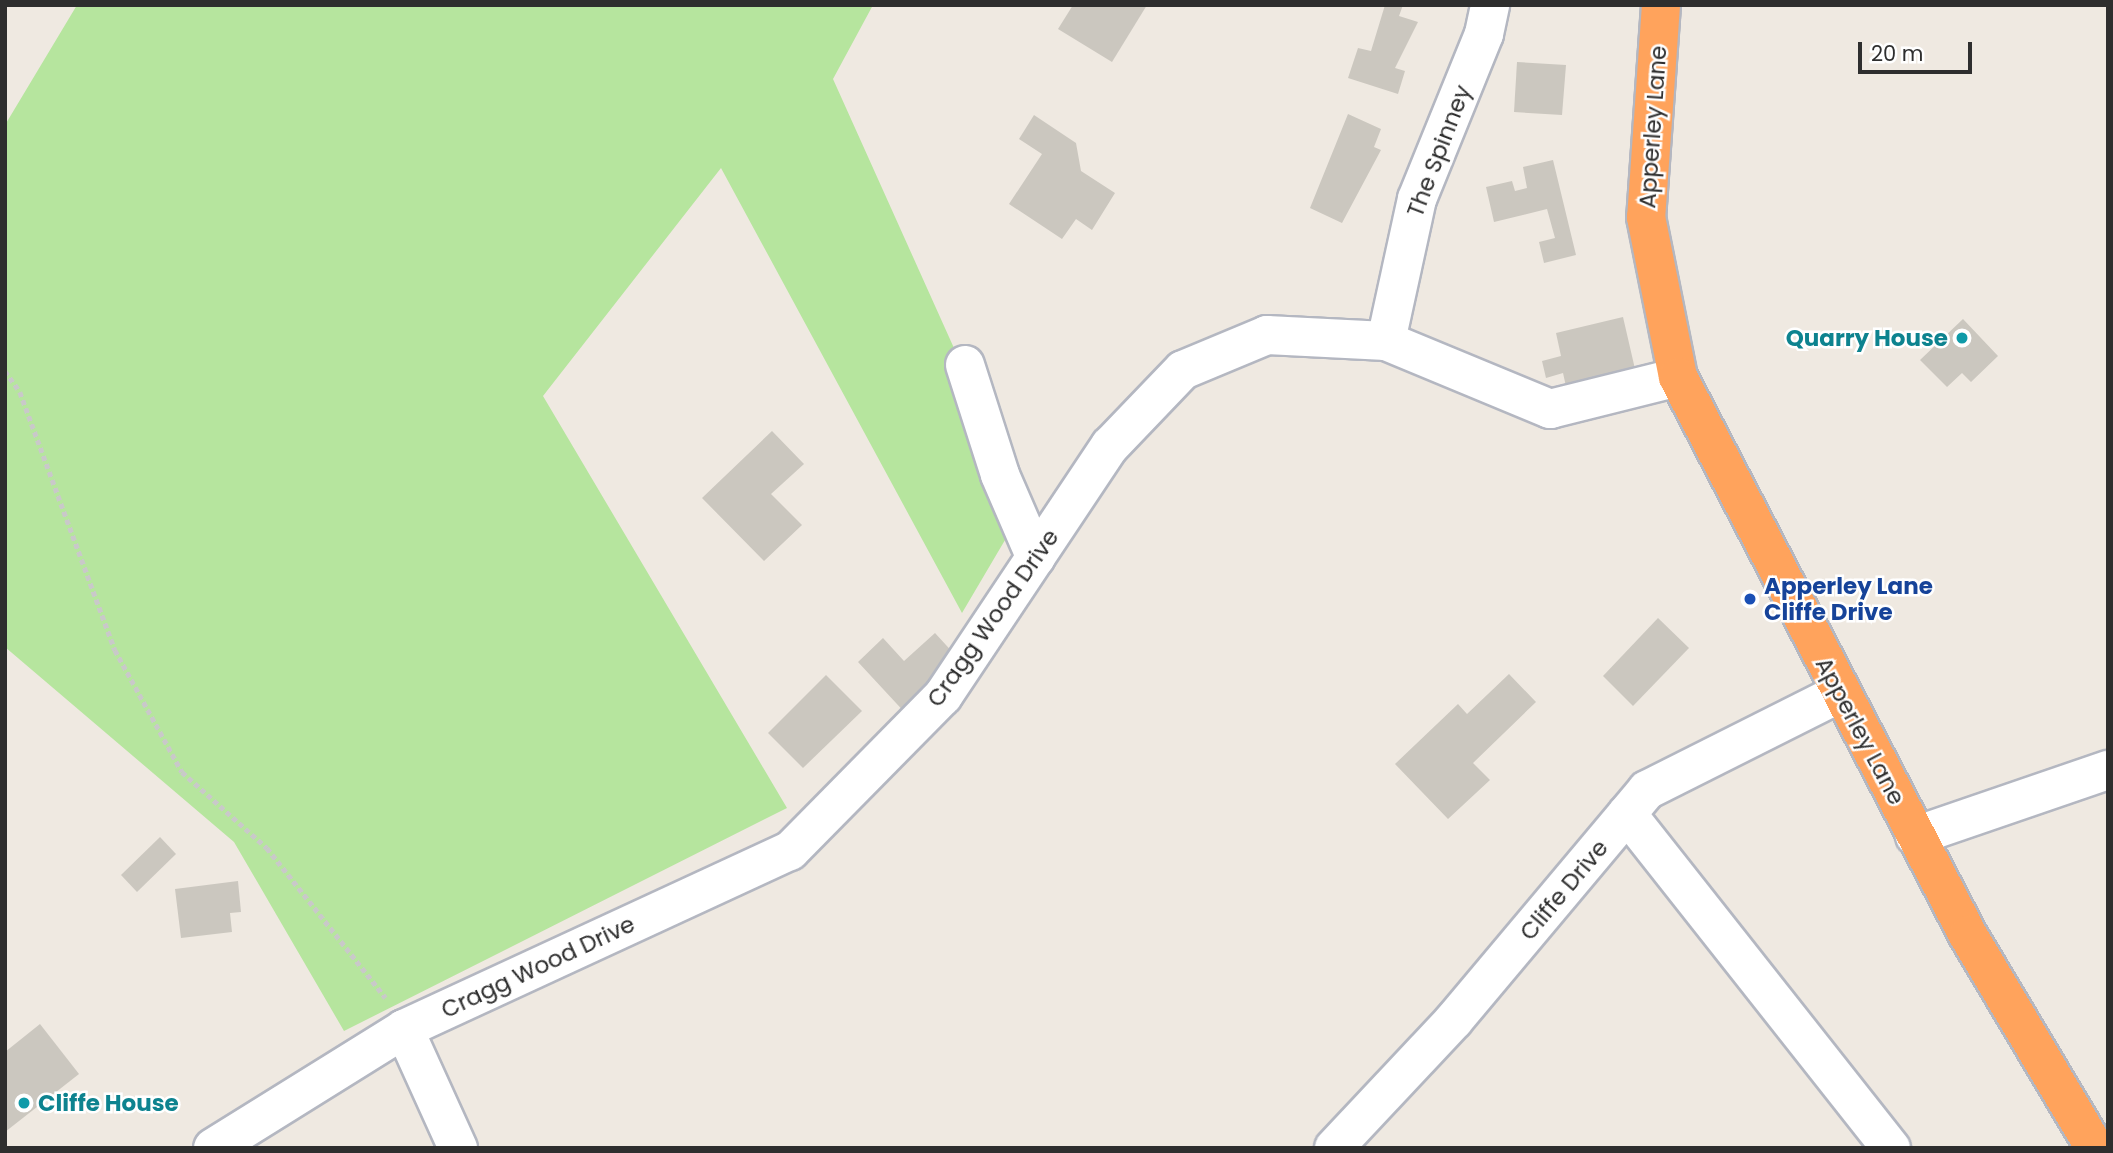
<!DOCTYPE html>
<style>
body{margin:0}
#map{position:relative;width:2113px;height:1153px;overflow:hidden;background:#efe9e1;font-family:Poppins,sans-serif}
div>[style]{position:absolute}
.green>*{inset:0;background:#b6e59e}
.building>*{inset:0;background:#cbc7bf}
.path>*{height:4.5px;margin-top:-2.25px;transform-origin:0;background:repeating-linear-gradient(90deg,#c9c9c9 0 5px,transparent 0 8.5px)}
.roads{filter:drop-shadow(2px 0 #b4b7c1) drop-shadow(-2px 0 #b4b7c1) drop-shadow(0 2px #b4b7c1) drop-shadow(0 -2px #b4b7c1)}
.minor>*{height:38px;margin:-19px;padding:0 19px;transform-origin:19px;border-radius:19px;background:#fff}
.highway>*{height:38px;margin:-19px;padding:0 19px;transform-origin:19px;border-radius:19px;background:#ffa35c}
.dots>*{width:19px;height:19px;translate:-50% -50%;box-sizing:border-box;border:4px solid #fff;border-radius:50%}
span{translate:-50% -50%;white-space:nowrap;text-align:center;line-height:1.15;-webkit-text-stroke:5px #fff;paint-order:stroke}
.street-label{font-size:23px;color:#2e2e2e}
.culture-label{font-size:23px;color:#0d838f;font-weight:700}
.right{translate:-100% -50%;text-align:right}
.left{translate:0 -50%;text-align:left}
.transit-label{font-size:23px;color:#164399;font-weight:700}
.frame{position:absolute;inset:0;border:7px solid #2e2e2e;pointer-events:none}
.scale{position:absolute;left:1858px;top:42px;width:114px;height:32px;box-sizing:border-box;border:4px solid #2e2e2e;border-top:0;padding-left:9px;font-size:21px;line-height:24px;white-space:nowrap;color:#2e2e2e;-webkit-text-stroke:5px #fff;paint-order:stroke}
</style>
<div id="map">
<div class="green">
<div style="clip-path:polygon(77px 5px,873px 5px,833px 79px,1025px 506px,962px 613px,721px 168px,543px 396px,787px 808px,344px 1031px,234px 842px,5px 647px,5px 125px)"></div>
</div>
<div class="building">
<div style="clip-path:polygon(1073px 5px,1147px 5px,1112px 62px,1058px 29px)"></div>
<div style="clip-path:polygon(1385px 5px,1403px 5px,1399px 16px,1418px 22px,1395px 68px,1405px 71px,1398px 94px,1348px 78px,1358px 48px,1371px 51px)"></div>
<div style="clip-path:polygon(1517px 62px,1566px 65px,1562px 115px,1514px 112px)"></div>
<div style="clip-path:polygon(1348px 114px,1381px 129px,1374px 147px,1381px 150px,1342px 223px,1310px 208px)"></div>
<div style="clip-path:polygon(1034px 115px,1076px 143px,1081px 171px,1115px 193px,1092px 230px,1076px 219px,1062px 239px,1009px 204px,1042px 154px,1019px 139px)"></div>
<div style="clip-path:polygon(1553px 160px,1576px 255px,1544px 263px,1539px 242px,1555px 238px,1547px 209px,1494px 222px,1486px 187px,1512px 181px,1515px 191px,1527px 188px,1523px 167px)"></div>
<div style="clip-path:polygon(1623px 317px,1638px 382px,1567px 391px,1563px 373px,1546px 378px,1542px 361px,1561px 356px,1556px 333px)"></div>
<div style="clip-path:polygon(1963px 319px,1998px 356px,1971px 382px,1962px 373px,1947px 387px,1920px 360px)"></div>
<div style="clip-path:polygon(772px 431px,804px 464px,771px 494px,802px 525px,764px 561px,702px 498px)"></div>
<div style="clip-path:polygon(1658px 618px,1689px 648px,1633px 706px,1603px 676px)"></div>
<div style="clip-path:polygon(935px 633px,957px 657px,909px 717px,858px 662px,883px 638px,904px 661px)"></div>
<div style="clip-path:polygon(1509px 674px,1536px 702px,1473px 763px,1490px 780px,1448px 819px,1395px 764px,1458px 704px,1467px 714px)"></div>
<div style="clip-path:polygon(826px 675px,862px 711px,803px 768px,768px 733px)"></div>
<div style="clip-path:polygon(160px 837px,176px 854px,137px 892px,121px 875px)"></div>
<div style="clip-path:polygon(238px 881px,241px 912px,230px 913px,232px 932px,181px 938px,175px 889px)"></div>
<div style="clip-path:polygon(40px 1024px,79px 1074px,5px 1132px,5px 1052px)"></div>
</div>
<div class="path">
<div style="left:5px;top:371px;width:26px;rotate:54deg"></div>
<div style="left:20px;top:392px;width:275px;rotate:69.8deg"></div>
<div style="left:115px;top:650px;width:139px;rotate:61.2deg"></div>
<div style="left:182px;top:772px;width:114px;rotate:41.8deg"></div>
<div style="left:267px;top:848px;width:191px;rotate:51.6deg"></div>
</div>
<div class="roads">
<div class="minor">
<div style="left:1386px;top:341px;width:145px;rotate:-77.7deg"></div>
<div style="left:1417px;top:199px;width:178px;rotate:-67.9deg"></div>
<div style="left:1484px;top:34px;width:30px;rotate:-78deg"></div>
<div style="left:965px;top:365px;width:115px;rotate:72.3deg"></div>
<div style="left:1000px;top:475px;width:90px;rotate:66.6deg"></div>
<div style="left:1627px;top:814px;width:426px;rotate:51.7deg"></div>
<div style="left:1915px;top:836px;width:204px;rotate:-18.9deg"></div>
<div style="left:404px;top:1029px;width:131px;rotate:65.6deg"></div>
<div style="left:213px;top:1148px;width:225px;rotate:-31.9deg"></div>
<div style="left:404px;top:1029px;width:425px;rotate:-24.8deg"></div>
<div style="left:790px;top:851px;width:218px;rotate:-45.4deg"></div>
<div style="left:943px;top:696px;width:301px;rotate:-56.3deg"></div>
<div style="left:1110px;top:446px;width:105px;rotate:-46.2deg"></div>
<div style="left:1183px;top:370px;width:91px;rotate:-22.6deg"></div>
<div style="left:1267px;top:335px;width:119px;rotate:2.9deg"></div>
<div style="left:1386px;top:341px;width:178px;rotate:22.5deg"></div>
<div style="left:1550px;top:409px;width:132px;rotate:-14deg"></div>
<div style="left:1334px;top:1148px;width:175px;rotate:-46.8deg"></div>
<div style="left:1454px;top:1020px;width:300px;rotate:-50deg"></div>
<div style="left:1647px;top:790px;width:216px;rotate:-26.7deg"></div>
</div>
<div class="highway">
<div style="left:1661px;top:5px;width:213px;rotate:94deg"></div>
<div style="left:1646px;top:217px;width:163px;rotate:78.7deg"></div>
<div style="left:1678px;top:377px;width:629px;rotate:62.54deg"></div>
<div style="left:1968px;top:935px;width:248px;rotate:59.2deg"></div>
</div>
</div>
<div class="dots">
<div style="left:1962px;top:338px;background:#0f9aa8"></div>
<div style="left:1750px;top:599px;background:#1a4fb4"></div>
<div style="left:24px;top:1103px;background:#0f9aa8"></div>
</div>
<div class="street-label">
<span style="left:1653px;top:127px;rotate:-86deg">Apperley Lane</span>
<span style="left:1439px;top:151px;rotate:-69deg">The Spinney</span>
<span style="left:993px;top:618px;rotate:-55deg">Cragg Wood Drive</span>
<span style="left:1860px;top:731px;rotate:62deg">Apperley Lane</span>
<span style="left:1564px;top:890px;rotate:-50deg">Cliffe Drive</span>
<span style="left:538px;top:967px;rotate:-25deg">Cragg Wood Drive</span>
</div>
<div class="culture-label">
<span class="right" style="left:1948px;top:338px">Quarry House</span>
<span class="left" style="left:38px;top:1103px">Cliffe House</span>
</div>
<div class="transit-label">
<span class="left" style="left:1764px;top:599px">Apperley Lane<br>Cliffe Drive</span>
</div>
<div class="frame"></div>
<div class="scale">20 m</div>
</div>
